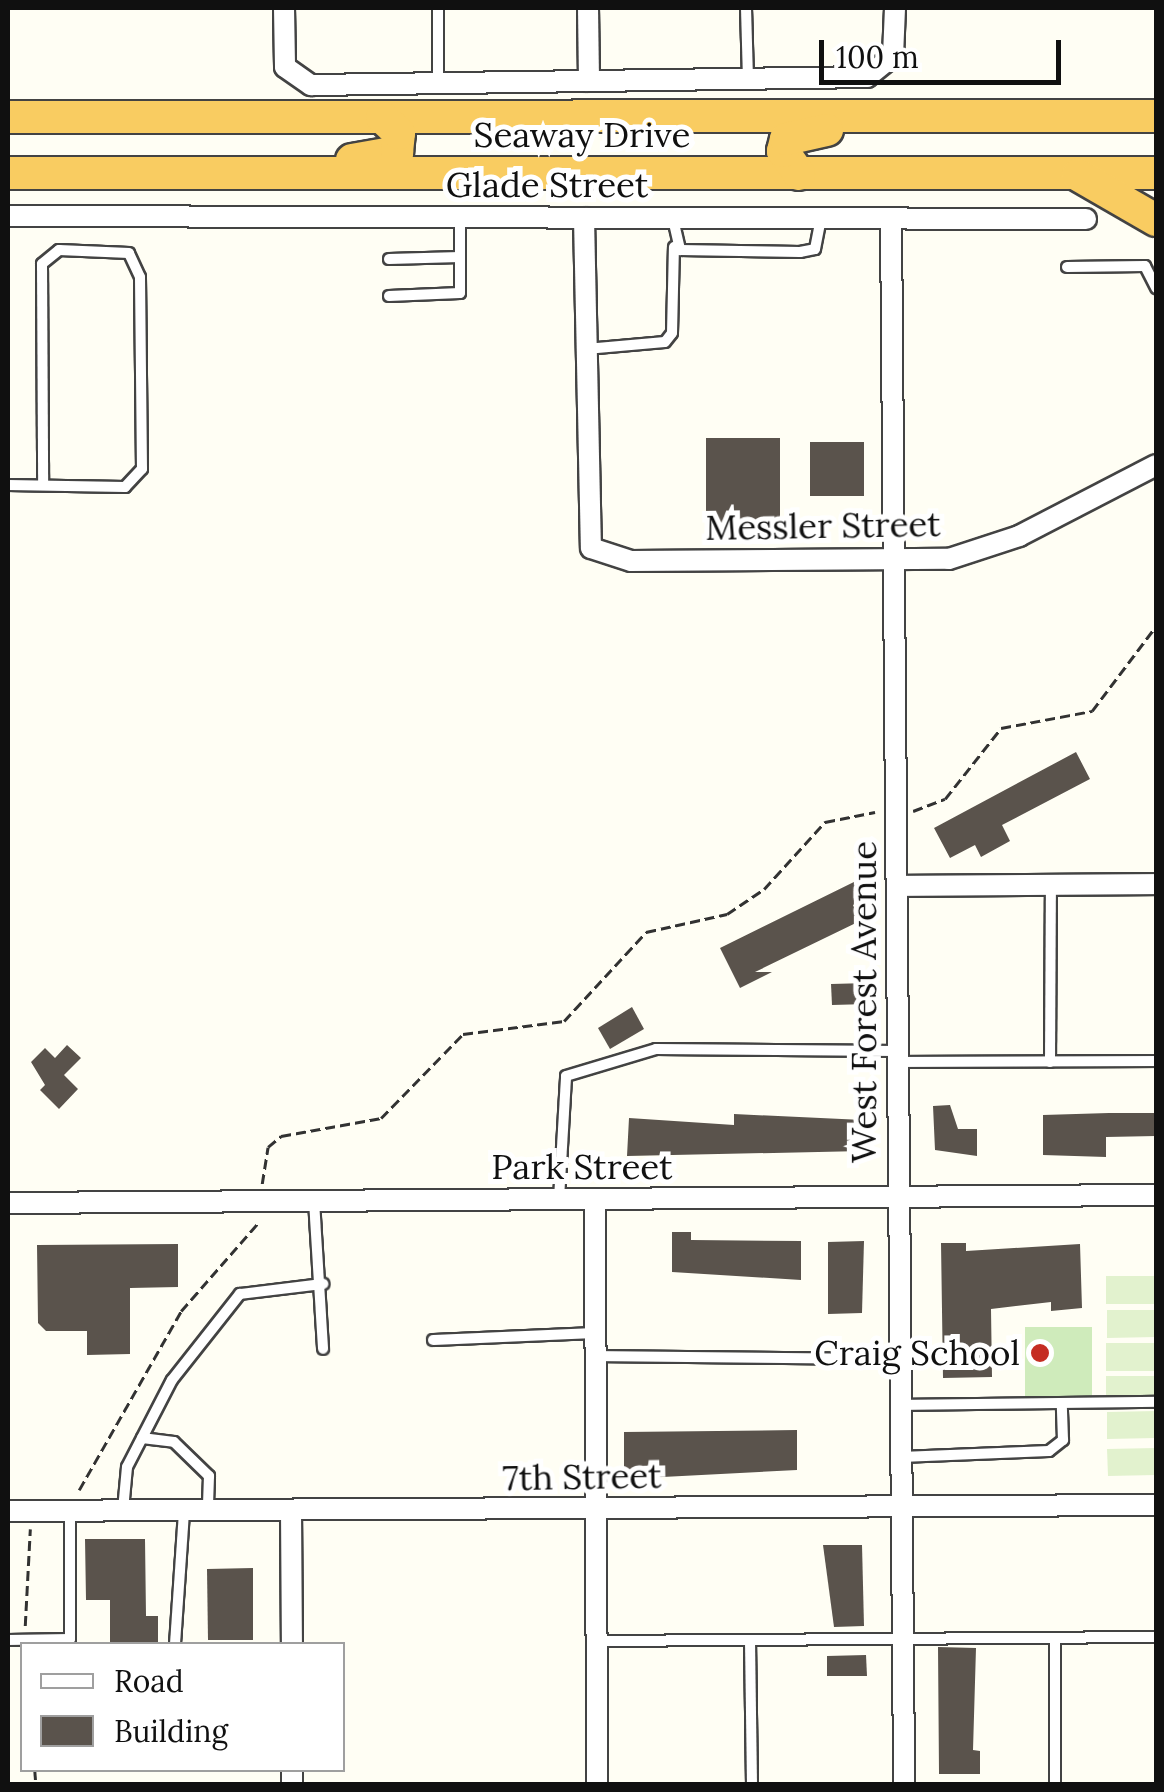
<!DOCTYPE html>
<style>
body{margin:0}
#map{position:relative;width:1164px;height:1792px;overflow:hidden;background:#fffef4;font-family:Lora,serif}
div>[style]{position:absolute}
.green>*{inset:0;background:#cfebbb}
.pitch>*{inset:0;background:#e2f2ce}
.building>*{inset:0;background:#5a534c}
.path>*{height:2.5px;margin-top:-1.25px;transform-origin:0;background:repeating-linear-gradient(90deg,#323232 0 10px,transparent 0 15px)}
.roads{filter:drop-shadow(2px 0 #434343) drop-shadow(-2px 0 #434343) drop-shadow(0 2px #434343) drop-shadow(0 -2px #434343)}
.service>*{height:10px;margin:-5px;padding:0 5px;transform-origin:5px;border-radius:5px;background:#fff}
.minor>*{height:20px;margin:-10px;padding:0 10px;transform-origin:10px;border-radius:10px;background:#fff}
.trunk>*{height:32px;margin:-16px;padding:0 16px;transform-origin:16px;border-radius:16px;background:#f9cc61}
.dots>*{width:28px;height:28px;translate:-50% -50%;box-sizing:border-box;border:5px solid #fff;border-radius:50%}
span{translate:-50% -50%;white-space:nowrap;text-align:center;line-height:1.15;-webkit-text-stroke:10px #fff;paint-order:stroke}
.street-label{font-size:35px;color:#101010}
.poi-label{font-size:35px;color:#101010}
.right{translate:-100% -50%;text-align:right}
.frame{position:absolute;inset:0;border:10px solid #101010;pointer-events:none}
.legend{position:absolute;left:20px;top:1642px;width:325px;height:130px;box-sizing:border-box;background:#fff;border:2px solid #9f9f9f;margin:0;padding:12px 18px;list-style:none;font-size:30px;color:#101010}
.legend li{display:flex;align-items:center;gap:20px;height:50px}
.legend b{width:50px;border:2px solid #9f9f9f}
.scale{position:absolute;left:819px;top:40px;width:242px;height:45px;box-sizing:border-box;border:5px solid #101010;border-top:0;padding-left:12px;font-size:30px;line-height:35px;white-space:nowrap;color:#101010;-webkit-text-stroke:8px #fff;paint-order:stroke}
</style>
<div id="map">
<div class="green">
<div style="clip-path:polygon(1025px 1327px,1092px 1327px,1092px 1398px,1025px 1398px)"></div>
</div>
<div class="pitch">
<div style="clip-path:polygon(1106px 1276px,1156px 1276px,1156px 1304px,1106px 1304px)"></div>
<div style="clip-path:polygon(1107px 1310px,1156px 1310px,1156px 1337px,1107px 1338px)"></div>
<div style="clip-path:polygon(1106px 1343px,1156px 1343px,1156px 1371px,1106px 1371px)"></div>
<div style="clip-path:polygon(1106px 1376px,1156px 1376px,1156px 1404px,1106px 1404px)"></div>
<div style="clip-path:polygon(1156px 1411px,1156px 1438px,1107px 1439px,1107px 1412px)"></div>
<div style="clip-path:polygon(1156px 1448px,1156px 1475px,1108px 1476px,1107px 1449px)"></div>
</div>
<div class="building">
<div style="clip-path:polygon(706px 438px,780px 438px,780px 530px,706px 529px)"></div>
<div style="clip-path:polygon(810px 442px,864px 442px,864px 496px,810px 496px)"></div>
<div style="clip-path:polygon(1076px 752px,1090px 779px,1002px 825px,1010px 841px,981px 857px,975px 845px,950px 858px,934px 828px)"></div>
<div style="clip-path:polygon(860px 879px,868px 897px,853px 905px,860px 921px,755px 972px,772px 972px,740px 988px,720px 948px)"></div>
<div style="clip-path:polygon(868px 983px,868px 1004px,832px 1005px,831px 984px)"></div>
<div style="clip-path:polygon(632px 1007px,644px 1029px,610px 1049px,598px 1028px)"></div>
<div style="clip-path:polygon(67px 1045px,81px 1058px,64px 1075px,78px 1089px,59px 1109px,40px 1090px,45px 1085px,31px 1062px,45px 1048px,55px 1058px)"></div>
<div style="clip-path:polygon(950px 1105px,958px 1129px,977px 1129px,977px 1156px,935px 1150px,933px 1106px)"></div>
<div style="clip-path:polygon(1109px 1113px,1156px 1113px,1156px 1136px,1106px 1137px,1106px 1157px,1043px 1155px,1043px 1115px)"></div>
<div style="clip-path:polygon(734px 1114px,863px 1120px,863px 1151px,627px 1156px,629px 1118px,734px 1125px)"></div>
<div style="clip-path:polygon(672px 1232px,691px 1232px,691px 1240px,801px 1241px,801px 1280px,672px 1272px)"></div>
<div style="clip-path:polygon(864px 1241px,862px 1313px,828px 1314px,828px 1242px)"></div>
<div style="clip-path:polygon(941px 1243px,966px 1243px,966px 1251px,1080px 1244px,1082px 1308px,1051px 1311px,1051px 1302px,991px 1309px,992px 1377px,943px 1378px)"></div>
<div style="clip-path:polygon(178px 1244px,178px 1287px,130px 1288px,130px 1354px,87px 1355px,87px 1331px,46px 1331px,38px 1323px,37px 1245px)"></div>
<div style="clip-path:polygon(797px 1430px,797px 1470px,624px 1479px,624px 1432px)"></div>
<div style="clip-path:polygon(85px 1539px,145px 1539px,146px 1616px,158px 1616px,158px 1644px,110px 1644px,110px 1600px,86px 1600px)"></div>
<div style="clip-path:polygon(823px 1545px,862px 1545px,864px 1626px,834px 1627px)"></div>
<div style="clip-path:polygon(253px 1568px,253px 1640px,208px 1640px,207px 1569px)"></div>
<div style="clip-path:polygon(938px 1647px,976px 1648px,973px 1750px,980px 1751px,980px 1774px,939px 1774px)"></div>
<div style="clip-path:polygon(866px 1655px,867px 1676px,827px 1676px,827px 1656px)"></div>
</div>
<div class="path">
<div style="left:913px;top:811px;width:34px;rotate:-21deg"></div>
<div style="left:945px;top:799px;width:90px;rotate:-51.7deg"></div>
<div style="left:1001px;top:728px;width:93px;rotate:-10.6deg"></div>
<div style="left:1092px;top:711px;width:106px;rotate:-53deg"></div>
<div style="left:262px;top:1184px;width:37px;rotate:-81deg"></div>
<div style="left:268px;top:1147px;width:17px;rotate:-40deg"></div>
<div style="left:281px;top:1136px;width:102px;rotate:-10.2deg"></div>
<div style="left:381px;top:1118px;width:117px;rotate:-45.7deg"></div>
<div style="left:463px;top:1034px;width:102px;rotate:-7.3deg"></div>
<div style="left:564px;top:1021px;width:121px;rotate:-47.3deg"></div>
<div style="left:646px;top:932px;width:83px;rotate:-12.5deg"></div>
<div style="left:727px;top:914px;width:45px;rotate:-34deg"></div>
<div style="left:764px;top:889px;width:91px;rotate:-47.7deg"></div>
<div style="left:825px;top:822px;width:51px;rotate:-11.3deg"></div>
<div style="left:79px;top:1490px;width:206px;rotate:-60.3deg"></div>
<div style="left:181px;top:1311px;width:118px;rotate:-48.8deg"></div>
<div style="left:25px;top:1626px;width:97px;rotate:-87deg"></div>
<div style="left:35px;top:1770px;width:14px;rotate:86deg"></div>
</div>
<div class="roads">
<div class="service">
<div style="left:438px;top:8px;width:75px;rotate:90deg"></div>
<div style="left:746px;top:8px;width:70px;rotate:88.4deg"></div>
<div style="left:673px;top:219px;width:32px;rotate:77deg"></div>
<div style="left:680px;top:250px;width:120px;rotate:1deg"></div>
<div style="left:800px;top:252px;width:15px;rotate:-11deg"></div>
<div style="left:815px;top:249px;width:31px;rotate:-79deg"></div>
<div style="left:389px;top:259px;width:71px;rotate:-1.6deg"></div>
<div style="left:1067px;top:267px;width:78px;rotate:-0.7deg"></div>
<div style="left:1145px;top:266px;width:25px;rotate:63deg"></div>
<div style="left:389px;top:296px;width:71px;rotate:-2.4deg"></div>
<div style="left:460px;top:293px;width:75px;rotate:-90deg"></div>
<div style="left:586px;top:349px;width:79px;rotate:-5.1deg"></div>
<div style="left:665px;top:342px;width:11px;rotate:-52deg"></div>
<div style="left:672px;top:333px;width:86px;rotate:-88.7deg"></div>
<div style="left:8px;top:485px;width:117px;rotate:1deg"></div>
<div style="left:125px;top:487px;width:25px;rotate:-47deg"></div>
<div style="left:142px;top:469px;width:192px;rotate:-90.6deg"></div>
<div style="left:140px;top:277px;width:26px;rotate:-115deg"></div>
<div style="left:129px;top:253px;width:70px;rotate:-177.5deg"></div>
<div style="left:59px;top:250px;width:22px;rotate:141deg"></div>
<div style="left:42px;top:264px;width:221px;rotate:89.7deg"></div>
<div style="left:897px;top:1062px;width:259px;rotate:-0.2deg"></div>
<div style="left:1050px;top:1062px;width:177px;rotate:-89.7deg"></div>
<div style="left:559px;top:1199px;width:123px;rotate:-86.7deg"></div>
<div style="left:566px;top:1076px;width:94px;rotate:-16.7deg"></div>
<div style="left:656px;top:1049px;width:240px;rotate:0.5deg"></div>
<div style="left:314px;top:1201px;width:148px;rotate:86.5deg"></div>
<div style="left:433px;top:1340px;width:162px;rotate:-2.5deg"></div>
<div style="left:596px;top:1356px;width:303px;rotate:0.6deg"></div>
<div style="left:900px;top:1405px;width:256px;rotate:-0.7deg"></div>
<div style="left:142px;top:1438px;width:32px;rotate:7deg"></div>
<div style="left:174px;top:1442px;width:49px;rotate:44.2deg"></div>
<div style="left:209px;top:1476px;width:33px;rotate:92deg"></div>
<div style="left:901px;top:1457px;width:148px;rotate:-2.3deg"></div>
<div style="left:1049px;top:1451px;width:18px;rotate:-38deg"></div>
<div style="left:1063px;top:1440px;width:36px;rotate:-92deg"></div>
<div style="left:123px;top:1510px;width:43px;rotate:-84.7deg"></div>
<div style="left:127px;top:1467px;width:98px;rotate:-62.7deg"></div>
<div style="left:172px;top:1380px;width:110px;rotate:-51.7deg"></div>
<div style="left:240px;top:1294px;width:84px;rotate:-6.9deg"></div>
<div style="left:8px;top:1640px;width:62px;rotate:-0.9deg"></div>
<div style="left:70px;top:1639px;width:128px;rotate:-90deg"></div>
<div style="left:597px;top:1641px;width:559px;rotate:-0.41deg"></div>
<div style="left:750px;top:1641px;width:143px;rotate:89.2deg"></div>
<div style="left:175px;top:1644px;width:133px;rotate:-86.1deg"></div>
<div style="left:1055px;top:1784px;width:146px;rotate:-90deg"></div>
</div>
<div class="minor">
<div style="left:284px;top:8px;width:59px;rotate:89deg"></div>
<div style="left:285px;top:67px;width:32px;rotate:35deg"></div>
<div style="left:311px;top:85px;width:556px;rotate:-0.82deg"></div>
<div style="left:867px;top:77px;width:33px;rotate:-39deg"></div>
<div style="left:893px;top:56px;width:48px;rotate:-87.6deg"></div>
<div style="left:588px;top:8px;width:73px;rotate:89.2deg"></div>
<div style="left:8px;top:216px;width:1078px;rotate:0.16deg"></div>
<div style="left:584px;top:218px;width:330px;rotate:88.8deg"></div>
<div style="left:591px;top:548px;width:42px;rotate:18deg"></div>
<div style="left:631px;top:561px;width:318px;rotate:-0.4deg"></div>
<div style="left:949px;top:559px;width:74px;rotate:-18.2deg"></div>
<div style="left:1019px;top:536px;width:154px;rotate:-27.4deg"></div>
<div style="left:891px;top:220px;width:1564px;rotate:89.52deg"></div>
<div style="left:897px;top:886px;width:259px;rotate:-0.4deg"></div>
<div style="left:595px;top:1199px;width:585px;rotate:89.8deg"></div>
<div style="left:8px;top:1203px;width:1148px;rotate:-0.4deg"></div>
<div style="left:291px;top:1510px;width:134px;rotate:89.6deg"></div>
<div style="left:8px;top:1511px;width:1148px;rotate:-0.3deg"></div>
<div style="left:292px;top:1770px;width:14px;rotate:90deg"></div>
</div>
<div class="trunk">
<div style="left:8px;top:117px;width:1148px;rotate:-0.05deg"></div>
<div style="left:352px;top:160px;width:46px;rotate:-10.1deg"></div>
<div style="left:397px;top:152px;width:19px;rotate:-84deg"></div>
<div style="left:399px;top:133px;width:23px;rotate:-137deg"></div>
<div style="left:8px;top:173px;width:1148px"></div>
<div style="left:799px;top:174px;width:28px;rotate:-125deg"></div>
<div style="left:783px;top:151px;width:12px;rotate:-76deg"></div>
<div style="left:786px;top:139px;width:42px;rotate:-12.4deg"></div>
<div style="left:1078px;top:175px;width:90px;rotate:30deg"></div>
</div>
</div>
<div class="dots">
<div style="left:1040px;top:1353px;background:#c52d23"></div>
</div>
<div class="street-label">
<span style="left:582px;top:135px">Seaway Drive</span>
<span style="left:547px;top:185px">Glade Street</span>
<span style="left:823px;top:526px;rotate:-1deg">Messler Street</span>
<span style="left:864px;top:1002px;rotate:-90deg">West Forest Avenue</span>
<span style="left:582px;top:1167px">Park Street</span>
<span style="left:582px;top:1477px;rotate:-1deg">7th Street</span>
</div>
<div class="poi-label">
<span class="right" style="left:1020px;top:1353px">Craig School</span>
</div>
<div class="frame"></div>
<ul class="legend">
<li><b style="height:12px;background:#fff"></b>Road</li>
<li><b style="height:28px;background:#5a534c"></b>Building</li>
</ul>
<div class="scale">100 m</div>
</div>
